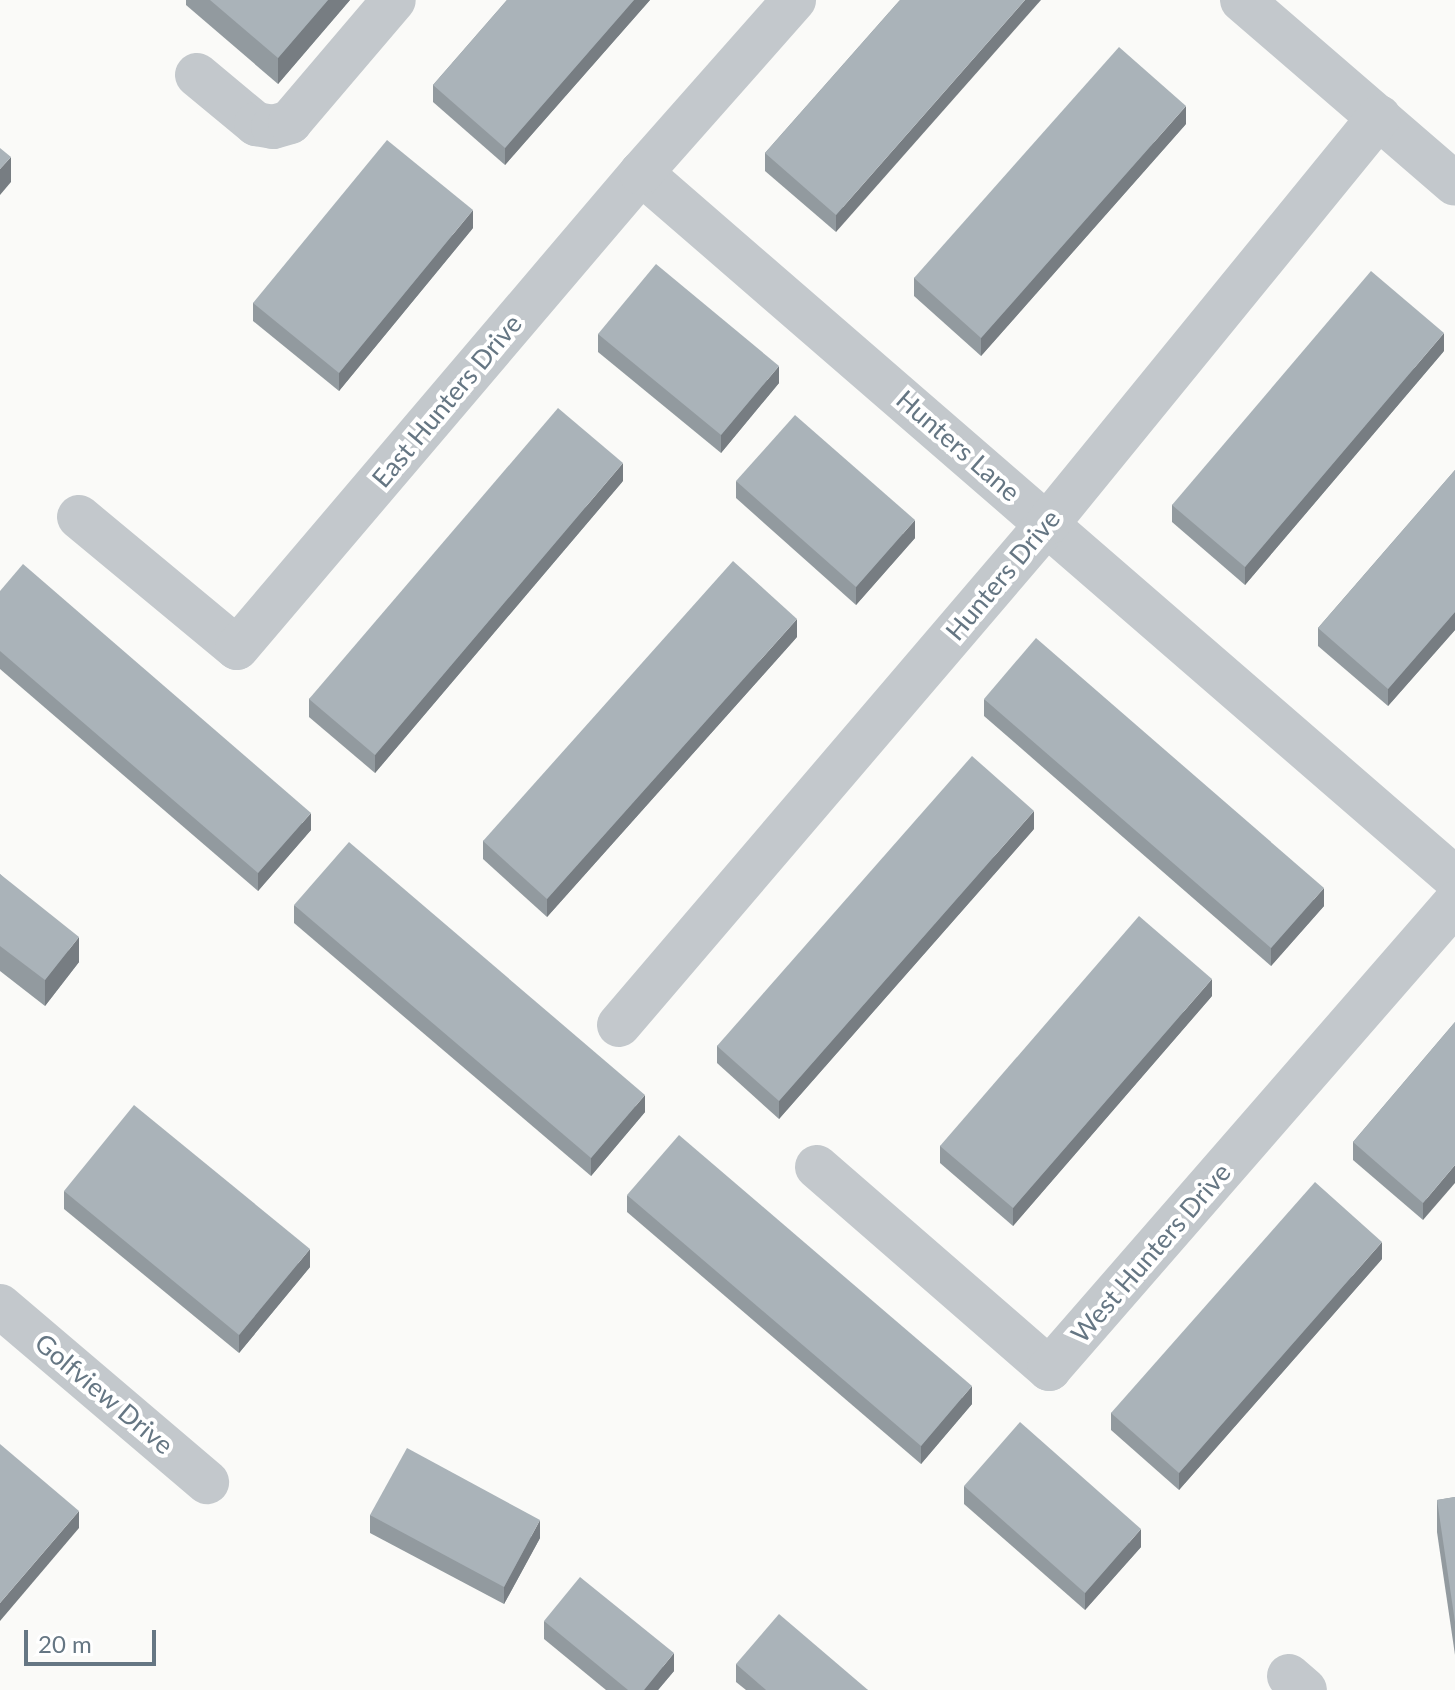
<!DOCTYPE html>
<style>
body{margin:0}
#map{position:relative;width:1455px;height:1690px;overflow:hidden;background:#fafaf8;font-family:Lato,sans-serif}
div>[style]{position:absolute}
.minor>*{height:44px;margin:-22px;padding:0 22px;transform-origin:22px;border-radius:22px;background:#c3c8cc}
.wall>*{inset:0;background:#929a9f}
.shaded-wall>*{inset:0;background:#777d82}
.building>*{inset:0;background:#aab3b9}
span{translate:-50% -50%;white-space:nowrap;text-align:center;line-height:1.15;-webkit-text-stroke:8px #fff;paint-order:stroke}
.street-label{font-size:26px;color:#657683}
.scale{position:absolute;left:24px;top:1630px;width:132px;height:36px;box-sizing:border-box;border:4px solid #657683;border-top:0;padding-left:10px;font-size:24px;line-height:28px;white-space:nowrap;color:#657683;-webkit-text-stroke:6px #fff;paint-order:stroke}
</style>
<div id="map">
<div class="minor">
<div style="left:1242px;top:0;width:281px;rotate:40.8deg"></div>
<div style="left:197px;top:75px;width:77px;rotate:39.7deg"></div>
<div style="left:256px;top:124px;width:17px;rotate:10deg"></div>
<div style="left:273px;top:127px;width:18px;rotate:-16deg"></div>
<div style="left:290px;top:122px;width:160px;rotate:-49.6deg"></div>
<div style="left:641px;top:173px;width:1077px;rotate:40.9deg"></div>
<div style="left:79px;top:517px;width:205px;rotate:39.7deg"></div>
<div style="left:237px;top:648px;width:624px;rotate:-49.62deg"></div>
<div style="left:641px;top:173px;width:231px;rotate:-48.5deg"></div>
<div style="left:619px;top:1025px;width:660px;rotate:-49.48deg"></div>
<div style="left:1048px;top:523px;width:524px;rotate:-50.81deg"></div>
<div style="left:817px;top:1167px;width:308px;rotate:41deg"></div>
<div style="left:1049px;top:1369px;width:618px;rotate:-48.94deg"></div>
<div style="left:0;top:1306px;width:272px;rotate:40.4deg"></div>
<div style="left:1289px;top:1676px;width:21px;rotate:41deg"></div>
</div>
<div class="wall">
<div style="clip-path:polygon(186px 0,350px 0,278px 84px,186px 5px)"></div>
<div style="clip-path:polygon(507px 0,650px 0,505px 165px,433px 102px,433px 85px)"></div>
<div style="clip-path:polygon(900px 0,836px 232px,765px 171px,765px 153px)"></div>
<div style="clip-path:polygon(1186px 124px,981px 356px,914px 296px,914px 278px)"></div>
<div style="clip-path:polygon(473px 228px,339px 391px,253px 321px,253px 303px)"></div>
<div style="clip-path:polygon(598px 334px,779px 383px,721px 453px,598px 352px)"></div>
<div style="clip-path:polygon(1444px 351px,1245px 585px,1172px 522px,1172px 505px)"></div>
<div style="clip-path:polygon(1455px 470px,1455px 630px,1388px 706px,1318px 646px,1318px 628px)"></div>
<div style="clip-path:polygon(623px 481px,375px 773px,309px 717px,309px 699px)"></div>
<div style="clip-path:polygon(736px 481px,915px 538px,856px 605px,736px 498px)"></div>
<div style="clip-path:polygon(0 591px,311px 830px,258px 891px,0 669px)"></div>
<div style="clip-path:polygon(797px 637px,547px 917px,483px 859px,483px 841px)"></div>
<div style="clip-path:polygon(984px 699px,1324px 906px,1271px 966px,984px 716px)"></div>
<div style="clip-path:polygon(1034px 829px,779px 1119px,717px 1063px,717px 1046px)"></div>
<div style="clip-path:polygon(0 874px,79px 962px,45px 1006px,0 971px)"></div>
<div style="clip-path:polygon(294px 905px,645px 1112px,591px 1176px,294px 923px)"></div>
<div style="clip-path:polygon(1212px 996px,1013px 1226px,940px 1163px,940px 1146px)"></div>
<div style="clip-path:polygon(1455px 1022px,1423px 1220px,1353px 1160px,1353px 1142px)"></div>
<div style="clip-path:polygon(64px 1191px,310px 1267px,239px 1353px,64px 1209px)"></div>
<div style="clip-path:polygon(627px 1195px,972px 1404px,921px 1464px,627px 1212px)"></div>
<div style="clip-path:polygon(1382px 1259px,1179px 1490px,1111px 1430px,1111px 1413px)"></div>
<div style="clip-path:polygon(964px 1486px,1141px 1547px,1085px 1610px,964px 1504px)"></div>
<div style="clip-path:polygon(1455px 1497px,1455px 1655px,1437px 1532px,1437px 1500px)"></div>
<div style="clip-path:polygon(370px 1515px,540px 1538px,504px 1604px,370px 1533px)"></div>
<div style="clip-path:polygon(544px 1621px,674px 1671px,658px 1690px,606px 1690px,544px 1639px)"></div>
<div style="clip-path:polygon(736px 1664px,868px 1690px,746px 1690px,736px 1682px)"></div>
</div>
<div class="shaded-wall">
<div style="clip-path:polygon(328px 0,350px 0,278px 84px,278px 58px)"></div>
<div style="clip-path:polygon(634px 0,650px 0,505px 165px,505px 148px)"></div>
<div style="clip-path:polygon(1025px 0,1041px 0,836px 232px,836px 215px)"></div>
<div style="clip-path:polygon(1186px 106px,1186px 124px,981px 356px,981px 338px)"></div>
<div style="clip-path:polygon(11px 157px,11px 182px,0 195px,0 169px)"></div>
<div style="clip-path:polygon(473px 210px,473px 228px,339px 391px,339px 373px)"></div>
<div style="clip-path:polygon(1444px 333px,1444px 351px,1245px 585px,1245px 567px)"></div>
<div style="clip-path:polygon(779px 366px,779px 383px,721px 453px,721px 435px)"></div>
<div style="clip-path:polygon(623px 463px,623px 481px,375px 773px,375px 755px)"></div>
<div style="clip-path:polygon(915px 520px,915px 538px,856px 605px,856px 587px)"></div>
<div style="clip-path:polygon(1455px 612px,1455px 630px,1388px 706px,1388px 689px)"></div>
<div style="clip-path:polygon(797px 619px,797px 637px,547px 917px,547px 899px)"></div>
<div style="clip-path:polygon(1034px 811px,1034px 829px,779px 1119px,779px 1101px)"></div>
<div style="clip-path:polygon(311px 813px,311px 830px,258px 891px,258px 873px)"></div>
<div style="clip-path:polygon(1324px 888px,1324px 906px,1271px 966px,1271px 948px)"></div>
<div style="clip-path:polygon(79px 937px,79px 962px,45px 1006px,45px 980px)"></div>
<div style="clip-path:polygon(1212px 979px,1212px 996px,1013px 1226px,1013px 1208px)"></div>
<div style="clip-path:polygon(645px 1095px,645px 1112px,591px 1176px,591px 1158px)"></div>
<div style="clip-path:polygon(1455px 1165px,1455px 1183px,1423px 1220px,1423px 1203px)"></div>
<div style="clip-path:polygon(1382px 1242px,1382px 1259px,1179px 1490px,1179px 1473px)"></div>
<div style="clip-path:polygon(310px 1249px,310px 1267px,239px 1353px,239px 1335px)"></div>
<div style="clip-path:polygon(972px 1386px,972px 1404px,921px 1464px,921px 1446px)"></div>
<div style="clip-path:polygon(79px 1511px,79px 1528px,0 1621px,0 1603px)"></div>
<div style="clip-path:polygon(540px 1520px,540px 1538px,504px 1604px,504px 1587px)"></div>
<div style="clip-path:polygon(1141px 1529px,1141px 1547px,1085px 1610px,1085px 1593px)"></div>
<div style="clip-path:polygon(674px 1653px,674px 1671px,658px 1690px,644px 1690px)"></div>
</div>
<div class="building">
<div style="clip-path:polygon(210px 0,328px 0,278px 58px)"></div>
<div style="clip-path:polygon(507px 0,634px 0,505px 148px,433px 85px)"></div>
<div style="clip-path:polygon(900px 0,1025px 0,836px 215px,765px 153px)"></div>
<div style="clip-path:polygon(1119px 47px,1186px 106px,981px 338px,914px 278px)"></div>
<div style="clip-path:polygon(387px 140px,473px 210px,339px 373px,253px 303px)"></div>
<div style="clip-path:polygon(0 148px,11px 157px,0 169px)"></div>
<div style="clip-path:polygon(656px 264px,779px 366px,721px 435px,598px 334px)"></div>
<div style="clip-path:polygon(1371px 271px,1444px 333px,1245px 567px,1172px 505px)"></div>
<div style="clip-path:polygon(558px 408px,623px 463px,375px 755px,309px 699px)"></div>
<div style="clip-path:polygon(795px 415px,915px 520px,856px 587px,736px 481px)"></div>
<div style="clip-path:polygon(1455px 470px,1455px 612px,1388px 689px,1318px 628px)"></div>
<div style="clip-path:polygon(733px 561px,797px 619px,547px 899px,483px 841px)"></div>
<div style="clip-path:polygon(23px 564px,311px 813px,258px 873px,0 651px,0 591px)"></div>
<div style="clip-path:polygon(1036px 638px,1324px 888px,1271px 948px,984px 699px)"></div>
<div style="clip-path:polygon(972px 756px,1034px 811px,779px 1101px,717px 1046px)"></div>
<div style="clip-path:polygon(349px 842px,645px 1095px,591px 1158px,294px 905px)"></div>
<div style="clip-path:polygon(0 874px,79px 937px,45px 980px,0 946px)"></div>
<div style="clip-path:polygon(1139px 916px,1212px 979px,1013px 1208px,940px 1146px)"></div>
<div style="clip-path:polygon(1455px 1022px,1455px 1165px,1423px 1203px,1353px 1142px)"></div>
<div style="clip-path:polygon(134px 1105px,310px 1249px,239px 1335px,64px 1191px)"></div>
<div style="clip-path:polygon(679px 1135px,972px 1386px,921px 1446px,627px 1195px)"></div>
<div style="clip-path:polygon(1315px 1182px,1382px 1242px,1179px 1473px,1111px 1413px)"></div>
<div style="clip-path:polygon(1020px 1422px,1141px 1529px,1085px 1593px,964px 1486px)"></div>
<div style="clip-path:polygon(0 1444px,79px 1511px,0 1603px)"></div>
<div style="clip-path:polygon(407px 1448px,540px 1520px,504px 1587px,370px 1515px)"></div>
<div style="clip-path:polygon(1455px 1497px,1455px 1622px,1437px 1500px)"></div>
<div style="clip-path:polygon(580px 1577px,674px 1653px,644px 1690px,628px 1690px,544px 1621px)"></div>
<div style="clip-path:polygon(779px 1614px,868px 1690px,766px 1690px,736px 1664px)"></div>
</div>
<div class="street-label">
<span style="left:447px;top:401px;rotate:-50deg">East Hunters Drive</span>
<span style="left:958px;top:446px;rotate:41deg">Hunters Lane</span>
<span style="left:1003px;top:575px;rotate:-50deg">Hunters Drive</span>
<span style="left:1151px;top:1253px;rotate:-49deg">West Hunters Drive</span>
<span style="left:104px;top:1394px;rotate:40deg">Golfview Drive</span>
</div>
<div class="scale">20 m</div>
</div>
